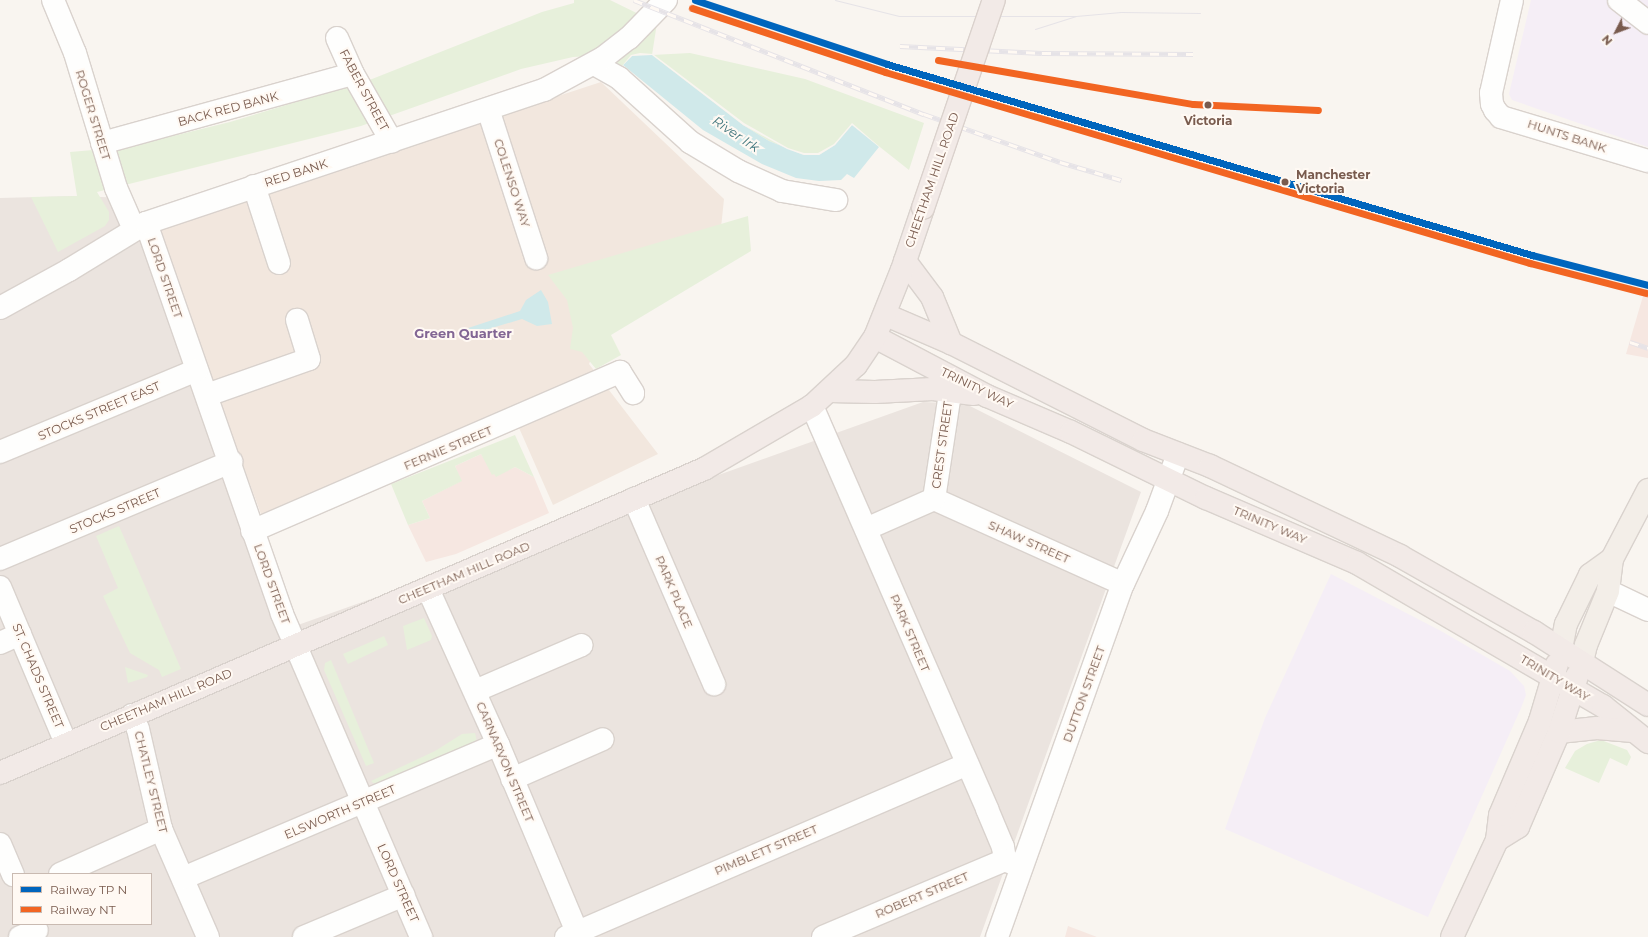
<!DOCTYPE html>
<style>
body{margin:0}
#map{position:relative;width:1648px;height:937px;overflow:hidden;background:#f9f5f0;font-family:Montserrat,sans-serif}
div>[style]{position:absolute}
.residential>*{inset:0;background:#f2e7de}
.commercial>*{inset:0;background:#f6e7e1}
.industrial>*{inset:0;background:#ebe4df}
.education>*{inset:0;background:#f5eef6}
.green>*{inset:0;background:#e7f0db}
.water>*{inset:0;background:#d0e9ea}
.pier>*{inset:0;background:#f9f5f0}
.roads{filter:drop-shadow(1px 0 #d9d2cd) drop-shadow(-1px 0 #d9d2cd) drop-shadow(0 1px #d9d2cd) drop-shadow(0 -1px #d9d2cd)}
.minor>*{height:22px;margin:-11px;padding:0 11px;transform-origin:11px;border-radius:11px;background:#fefefd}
.major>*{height:22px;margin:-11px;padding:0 11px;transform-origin:11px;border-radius:11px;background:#f3eee8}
.highway>*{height:22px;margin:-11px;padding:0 11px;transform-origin:11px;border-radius:11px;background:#f2eae7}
.tram>*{height:1px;margin:-0.5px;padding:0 0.5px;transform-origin:0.5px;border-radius:0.5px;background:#e6e3e7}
.rail>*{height:4.5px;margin-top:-2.25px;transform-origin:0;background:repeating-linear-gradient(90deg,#fff9f3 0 9px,#e6e3e7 0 18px);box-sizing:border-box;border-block:1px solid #e6e3e7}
.bridges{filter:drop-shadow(1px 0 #dad1cc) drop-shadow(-1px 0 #dad1cc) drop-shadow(0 1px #dad1cc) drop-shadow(0 -1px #dad1cc)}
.highway-bridge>*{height:22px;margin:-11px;padding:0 11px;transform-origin:11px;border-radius:11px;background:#f2eae7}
.rail-1>*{height:7px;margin:-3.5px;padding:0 3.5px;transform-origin:3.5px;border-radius:3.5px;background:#0065bd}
.rail-2>*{height:7px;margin:-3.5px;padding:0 3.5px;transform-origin:3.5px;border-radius:3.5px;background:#f26522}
.dots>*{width:11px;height:11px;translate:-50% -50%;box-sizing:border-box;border:2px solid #fff9f3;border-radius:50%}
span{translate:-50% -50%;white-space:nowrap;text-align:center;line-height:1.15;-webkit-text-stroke:4px #fff9f3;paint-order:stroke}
.street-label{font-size:12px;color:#795b4e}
.stop-label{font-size:12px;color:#795b4e;font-weight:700}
.left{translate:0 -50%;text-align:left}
.water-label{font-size:13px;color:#40767d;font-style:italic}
.neighbourhood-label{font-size:13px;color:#826694;font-weight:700}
.legend{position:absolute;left:12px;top:873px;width:140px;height:52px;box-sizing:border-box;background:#fff9f3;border:1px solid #c9bab1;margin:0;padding:5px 7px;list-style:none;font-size:12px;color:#795b4e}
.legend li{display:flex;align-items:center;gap:8px;height:20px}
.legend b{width:20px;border:1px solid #c9bab1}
.north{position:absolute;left:1596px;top:12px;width:40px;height:40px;-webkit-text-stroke:3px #fff9f3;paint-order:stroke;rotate:228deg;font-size:11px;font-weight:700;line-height:16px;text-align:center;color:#795b4e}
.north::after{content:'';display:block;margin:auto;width:14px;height:18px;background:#795b4e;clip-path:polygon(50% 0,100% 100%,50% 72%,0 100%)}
</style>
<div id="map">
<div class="residential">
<div style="clip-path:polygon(601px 82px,724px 199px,717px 267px,602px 333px,589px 364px,658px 454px,553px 505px,512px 412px,261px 514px,155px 228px)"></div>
</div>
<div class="commercial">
<div style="clip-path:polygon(1648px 279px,1648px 358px,1626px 354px)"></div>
<div style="clip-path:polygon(481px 454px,496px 476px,515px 467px,534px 477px,549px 513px,456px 554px,426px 562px,408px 525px,430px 518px,422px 501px,461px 481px,455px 466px)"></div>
<div style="clip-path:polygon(1068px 926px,1097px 937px,1065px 937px)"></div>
</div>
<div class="industrial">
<div style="clip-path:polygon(evenodd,77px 196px,126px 198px,298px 625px,923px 402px,966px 404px,1141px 492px,980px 937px,0 937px,0 198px,77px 196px,13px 874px,151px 874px,151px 924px,13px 924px,13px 874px)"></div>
</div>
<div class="education">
<div style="clip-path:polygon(1531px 0,1648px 0,1648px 147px,1512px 100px,1509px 94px)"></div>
<div style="clip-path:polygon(1331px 574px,1441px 631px,1510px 671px,1524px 686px,1526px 695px,1521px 708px,1428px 917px,1225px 829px,1265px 718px)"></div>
</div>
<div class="green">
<div style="clip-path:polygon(574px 0,610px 0,657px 23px,652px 55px,690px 53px,805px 79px,924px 123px,909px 170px,852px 125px,835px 145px,819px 155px,804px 155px,769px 141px,632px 56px,621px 67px,592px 56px,573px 57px,521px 69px,361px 126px,97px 192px,109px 212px,109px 220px,105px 226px,58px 252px,31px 197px,77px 196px,70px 152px,128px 147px,230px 122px,372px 79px,542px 12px,574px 3px)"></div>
<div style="clip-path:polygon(748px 216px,751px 251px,611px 335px,621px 355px,596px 369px,582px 352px,570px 349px,573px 328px,567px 300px,548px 275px)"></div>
<div style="clip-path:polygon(515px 435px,534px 477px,515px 467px,496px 477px,494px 474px,492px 475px,481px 454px,455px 466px,462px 481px,422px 501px,430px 518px,408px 525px,391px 484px)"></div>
<div style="clip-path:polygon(119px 526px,181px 669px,162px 677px,159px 670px,130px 653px,103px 596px,118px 588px,96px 536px)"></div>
<div style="clip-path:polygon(424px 618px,432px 636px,431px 640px,407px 650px,403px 626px)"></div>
<div style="clip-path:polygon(384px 636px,388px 645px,348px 664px,343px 654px)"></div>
<div style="clip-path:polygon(331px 660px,374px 763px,366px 766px,324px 670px,325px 663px)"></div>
<div style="clip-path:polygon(125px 667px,148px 675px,147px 677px,128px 683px)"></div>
<div style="clip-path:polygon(475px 733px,477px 742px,376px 785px,371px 781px,435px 751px,462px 734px)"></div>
<div style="clip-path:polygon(1601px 740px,1627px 750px,1631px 757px,1627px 766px,1610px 758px,1599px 783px,1565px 768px,1575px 751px,1587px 744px)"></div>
</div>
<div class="water">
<div style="clip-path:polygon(640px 55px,652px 55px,743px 125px,769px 141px,804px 155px,819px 155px,835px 145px,852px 125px,879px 147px,854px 178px,847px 174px,841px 180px,819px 181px,796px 178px,762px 164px,703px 130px,623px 65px,632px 56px)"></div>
<div style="clip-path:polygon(541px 290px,548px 302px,552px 324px,537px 326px,522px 319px,462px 337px,459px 331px,520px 311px,526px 300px)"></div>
</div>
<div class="pier">
<div style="clip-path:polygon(640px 53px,653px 54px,744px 123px,788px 148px,804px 153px,818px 153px,834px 144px,852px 123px,881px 148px,852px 125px,835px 145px,819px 155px,804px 155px,787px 149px,743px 125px,652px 55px,632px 56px,622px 66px,631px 55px)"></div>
</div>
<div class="roads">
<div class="minor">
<div style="left:53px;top:0;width:57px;rotate:67.5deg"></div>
<div style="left:75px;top:53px;width:141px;rotate:73.1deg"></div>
<div style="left:116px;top:188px;width:45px;rotate:66.3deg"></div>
<div style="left:1512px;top:0;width:95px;rotate:102.7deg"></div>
<div style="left:1491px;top:93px;width:11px;rotate:85deg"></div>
<div style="left:1492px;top:104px;width:7px;rotate:63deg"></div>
<div style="left:1495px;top:110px;width:9px;rotate:49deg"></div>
<div style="left:1501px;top:117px;width:153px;rotate:16.7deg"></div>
<div style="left:1619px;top:0;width:37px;rotate:38deg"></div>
<div style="left:337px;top:38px;width:39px;rotate:66deg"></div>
<div style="left:353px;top:74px;width:78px;rotate:60.2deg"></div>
<div style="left:594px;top:64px;width:29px;rotate:29deg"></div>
<div style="left:619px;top:78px;width:96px;rotate:42deg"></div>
<div style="left:690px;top:142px;width:56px;rotate:31.1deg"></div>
<div style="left:738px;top:171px;width:48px;rotate:24.4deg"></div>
<div style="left:782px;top:191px;width:55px;rotate:9.5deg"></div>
<div style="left:488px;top:109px;width:157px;rotate:72.1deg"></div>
<div style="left:102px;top:143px;width:260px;rotate:-15.4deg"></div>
<div style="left:254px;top:186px;width:81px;rotate:72deg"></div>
<div style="left:146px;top:223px;width:414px;rotate:70.8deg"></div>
<div style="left:282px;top:614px;width:352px;rotate:66.7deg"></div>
<div style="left:0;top:308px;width:79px;rotate:-28.8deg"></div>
<div style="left:69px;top:270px;width:90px;rotate:-31.4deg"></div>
<div style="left:146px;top:223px;width:420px;rotate:-18.5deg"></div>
<div style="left:544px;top:90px;width:67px;rotate:-28.5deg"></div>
<div style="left:603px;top:58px;width:33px;rotate:-38deg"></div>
<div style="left:629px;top:38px;width:53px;rotate:-45.8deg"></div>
<div style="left:207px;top:395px;width:108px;rotate:-19.4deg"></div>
<div style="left:309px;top:359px;width:41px;rotate:-107.1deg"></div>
<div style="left:812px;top:406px;width:439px;rotate:66.5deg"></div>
<div style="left:987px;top:809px;width:41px;rotate:67.2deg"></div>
<div style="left:1003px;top:847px;width:13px;rotate:81deg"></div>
<div style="left:0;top:452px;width:213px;rotate:-22.6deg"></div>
<div style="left:634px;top:499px;width:202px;rotate:66.6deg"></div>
<div style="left:934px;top:499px;width:207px;rotate:24.2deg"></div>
<div style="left:934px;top:499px;width:100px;rotate:-81.4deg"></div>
<div style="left:949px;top:400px;width:10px;rotate:-96deg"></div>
<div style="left:866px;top:529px;width:74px;rotate:-23.8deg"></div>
<div style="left:252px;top:531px;width:401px;rotate:-23.4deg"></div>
<div style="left:620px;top:372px;width:25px;rotate:58deg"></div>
<div style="left:0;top:559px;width:251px;rotate:-22.8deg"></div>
<div style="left:0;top:587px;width:169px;rotate:67.1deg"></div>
<div style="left:428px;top:589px;width:170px;rotate:65.7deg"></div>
<div style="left:498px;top:744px;width:209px;rotate:67.2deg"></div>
<div style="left:1608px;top:591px;width:44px;rotate:25.4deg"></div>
<div style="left:0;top:643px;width:22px;rotate:-24deg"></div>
<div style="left:475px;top:691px;width:116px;rotate:-23.3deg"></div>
<div style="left:132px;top:715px;width:15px;rotate:67deg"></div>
<div style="left:138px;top:729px;width:103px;rotate:77deg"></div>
<div style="left:161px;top:829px;width:118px;rotate:66.5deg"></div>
<div style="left:512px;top:779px;width:99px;rotate:-23.7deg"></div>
<div style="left:0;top:844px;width:34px;rotate:67deg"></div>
<div style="left:60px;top:874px;width:111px;rotate:-24deg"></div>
<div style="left:183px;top:878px;width:342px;rotate:-23deg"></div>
<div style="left:20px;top:937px;width:18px;rotate:-22deg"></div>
<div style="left:304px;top:937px;width:108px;rotate:-22.8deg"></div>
<div style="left:566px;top:937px;width:437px;rotate:-23.3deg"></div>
<div style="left:823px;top:937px;width:198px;rotate:-22.9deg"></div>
<div style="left:1005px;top:860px;width:15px;rotate:23deg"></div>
<div style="left:997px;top:937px;width:375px;rotate:-70.4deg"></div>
<div style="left:1123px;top:584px;width:81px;rotate:-65deg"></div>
<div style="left:1157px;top:511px;width:61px;rotate:-69.8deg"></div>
</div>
<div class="major">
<div style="left:1561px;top:649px;width:25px;rotate:-79deg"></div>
<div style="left:1566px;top:624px;width:55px;rotate:-63.9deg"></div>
<div style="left:1590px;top:575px;width:27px;rotate:-36deg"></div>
<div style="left:1582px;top:662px;width:17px;rotate:-77deg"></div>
<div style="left:1586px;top:645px;width:58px;rotate:-67.8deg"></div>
<div style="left:1608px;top:591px;width:32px;rotate:-83deg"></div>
<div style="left:1612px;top:559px;width:78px;rotate:-62.4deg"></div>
</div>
<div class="highway">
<div style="left:905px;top:261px;width:45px;rotate:53.1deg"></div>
<div style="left:932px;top:297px;width:50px;rotate:67.6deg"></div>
<div style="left:886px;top:315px;width:71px;rotate:23.3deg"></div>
<div style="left:951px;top:343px;width:215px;rotate:26.8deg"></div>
<div style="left:1143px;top:440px;width:72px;rotate:21.2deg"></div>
<div style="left:1210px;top:466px;width:210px;rotate:25.3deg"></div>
<div style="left:1400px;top:556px;width:154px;rotate:29.6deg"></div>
<div style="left:1534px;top:632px;width:135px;rotate:32.6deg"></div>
<div style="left:875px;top:337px;width:127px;rotate:27.8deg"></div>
<div style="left:987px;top:396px;width:91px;rotate:23.2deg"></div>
<div style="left:1071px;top:432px;width:150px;rotate:26.1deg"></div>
<div style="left:1206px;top:498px;width:164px;rotate:23.3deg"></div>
<div style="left:1357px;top:563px;width:285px;rotate:30.2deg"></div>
<div style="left:1603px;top:706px;width:58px;rotate:38.7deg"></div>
<div style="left:830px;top:391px;width:45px;rotate:1.3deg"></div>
<div style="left:875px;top:392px;width:58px;rotate:-3deg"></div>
<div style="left:933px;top:389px;width:41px;rotate:7deg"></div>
<div style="left:1559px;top:732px;width:38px;rotate:-6deg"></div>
<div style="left:1597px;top:728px;width:36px;rotate:5deg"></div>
<div style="left:0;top:773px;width:767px;rotate:-23.36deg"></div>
<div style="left:704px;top:469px;width:125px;rotate:-30.3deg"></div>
<div style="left:812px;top:406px;width:60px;rotate:-43deg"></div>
<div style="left:856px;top:365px;width:34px;rotate:-56deg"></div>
<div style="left:875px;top:337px;width:72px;rotate:-68.1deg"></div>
<div style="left:902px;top:270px;width:65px;rotate:-71.3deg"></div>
<div style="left:1497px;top:840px;width:25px;rotate:-32deg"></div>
<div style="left:1518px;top:827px;width:103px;rotate:-66.7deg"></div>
<div style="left:1559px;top:732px;width:59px;rotate:-72.2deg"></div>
<div style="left:1452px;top:937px;width:107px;rotate:-65.1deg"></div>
<div style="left:1497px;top:840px;width:25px;rotate:-83deg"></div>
<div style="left:1500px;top:815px;width:102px;rotate:-66.9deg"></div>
<div style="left:1540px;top:721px;width:59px;rotate:-73.4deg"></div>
</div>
</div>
<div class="tram">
<div style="left:835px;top:0;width:66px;rotate:14deg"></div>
<div style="left:899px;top:16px;width:177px"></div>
<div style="left:1035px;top:29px;width:43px;rotate:-17.6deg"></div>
<div style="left:1076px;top:16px;width:45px;rotate:-5.1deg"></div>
<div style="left:1121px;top:12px;width:79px;rotate:0.7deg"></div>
</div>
<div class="rail">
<div style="left:634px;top:0;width:312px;rotate:21.5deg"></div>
<div style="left:924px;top:114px;width:144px;rotate:19.4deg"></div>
<div style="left:1060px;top:162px;width:64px;rotate:16.4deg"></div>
<div style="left:900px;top:46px;width:142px;rotate:2.8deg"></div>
<div style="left:1042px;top:53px;width:151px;rotate:0.4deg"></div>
<div style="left:1630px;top:342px;width:19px;rotate:18deg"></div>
</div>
<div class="bridges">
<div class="highway-bridge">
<div style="left:923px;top:208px;width:220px;rotate:-71.2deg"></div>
</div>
</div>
<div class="rail-1">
<div style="left:695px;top:0;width:202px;rotate:18.4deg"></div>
<div style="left:887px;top:64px;width:673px;rotate:16.5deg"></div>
<div style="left:1532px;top:255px;width:120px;rotate:14.5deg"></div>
</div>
<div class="rail-2">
<div style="left:692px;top:8px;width:203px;rotate:18.3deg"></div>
<div style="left:885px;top:72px;width:673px;rotate:16.5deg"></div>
<div style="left:1530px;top:263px;width:120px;rotate:14.5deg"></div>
<div style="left:938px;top:60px;width:259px;rotate:9.8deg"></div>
<div style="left:1193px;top:104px;width:125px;rotate:2.7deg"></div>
</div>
<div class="dots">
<div style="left:1208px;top:105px;background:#795b4e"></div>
<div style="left:1285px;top:182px;background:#795b4e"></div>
</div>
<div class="street-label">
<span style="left:364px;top:90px;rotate:62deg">FABER STREET</span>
<span style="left:228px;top:109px;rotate:-15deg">BACK RED BANK</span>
<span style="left:93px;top:115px;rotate:73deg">ROGER STREET</span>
<span style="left:1567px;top:136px;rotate:18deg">HUNTS BANK</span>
<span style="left:296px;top:173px;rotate:-18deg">RED BANK</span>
<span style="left:932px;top:180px;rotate:-71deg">CHEETHAM HILL ROAD</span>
<span style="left:512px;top:183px;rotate:72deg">COLENSO WAY</span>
<span style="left:165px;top:278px;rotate:71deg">LORD STREET</span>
<span style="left:977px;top:388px;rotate:26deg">TRINITY WAY</span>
<span style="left:99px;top:411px;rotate:-23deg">STOCKS STREET EAST</span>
<span style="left:942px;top:445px;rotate:-82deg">CREST STREET</span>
<span style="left:448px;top:448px;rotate:-23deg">FERNIE STREET</span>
<span style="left:115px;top:511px;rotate:-23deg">STOCKS STREET</span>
<span style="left:1270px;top:525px;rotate:23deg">TRINITY WAY</span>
<span style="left:1029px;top:542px;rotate:24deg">SHAW STREET</span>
<span style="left:464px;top:573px;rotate:-23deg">CHEETHAM HILL ROAD</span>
<span style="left:272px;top:584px;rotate:70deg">LORD STREET</span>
<span style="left:674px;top:592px;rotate:67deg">PARK PLACE</span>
<span style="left:910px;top:633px;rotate:67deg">PARK STREET</span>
<span style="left:38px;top:676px;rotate:67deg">ST. CHADS STREET</span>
<span style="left:1555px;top:678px;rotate:31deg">TRINITY WAY</span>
<span style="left:1084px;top:694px;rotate:-70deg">DUTTON STREET</span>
<span style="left:166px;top:700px;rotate:-23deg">CHEETHAM HILL ROAD</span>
<span style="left:505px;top:762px;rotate:67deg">CARNARVON STREET</span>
<span style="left:151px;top:782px;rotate:76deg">CHATLEY STREET</span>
<span style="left:340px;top:812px;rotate:-23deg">ELSWORTH STREET</span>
<span style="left:766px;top:850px;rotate:-23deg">PIMBLETT STREET</span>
<span style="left:398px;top:883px;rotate:66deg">LORD STREET</span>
<span style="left:922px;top:895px;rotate:-23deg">ROBERT STREET</span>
</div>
<div class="stop-label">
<span style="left:1208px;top:121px">Victoria</span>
<span class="left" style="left:1296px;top:182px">Manchester<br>Victoria</span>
</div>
<div class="water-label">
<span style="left:736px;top:134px;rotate:34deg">River Irk</span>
</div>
<div class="neighbourhood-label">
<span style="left:463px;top:333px">Green Quarter</span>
</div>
<ul class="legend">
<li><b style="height:5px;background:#0065bd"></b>Railway TP N</li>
<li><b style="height:5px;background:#f26522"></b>Railway NT</li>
</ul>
<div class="north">N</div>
</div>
